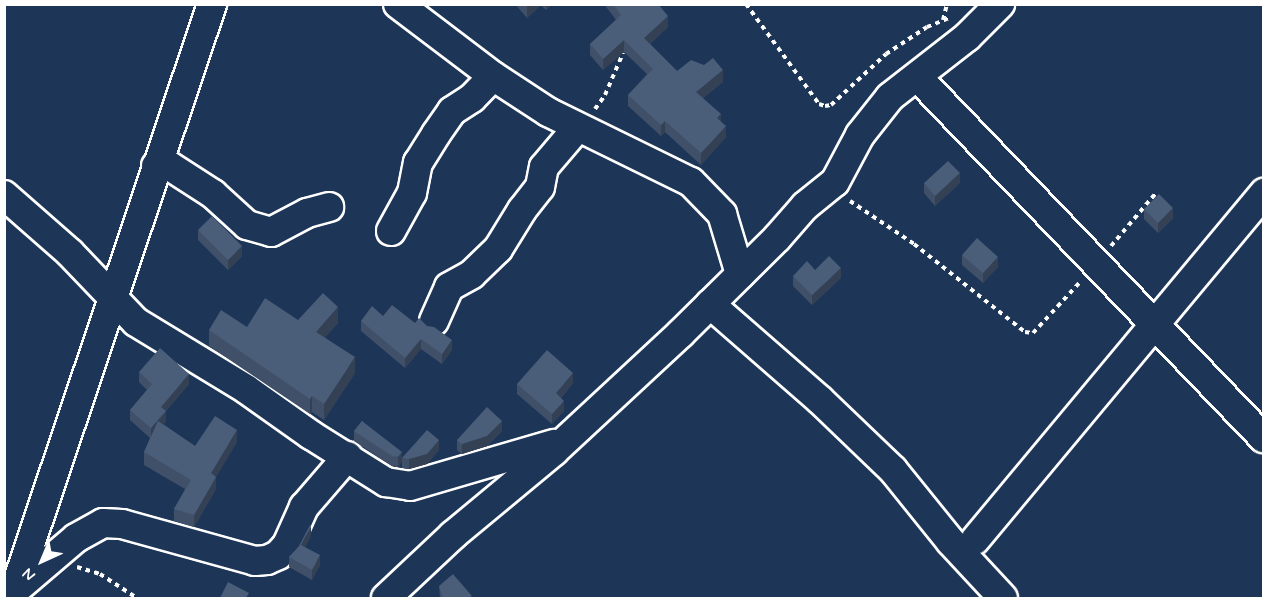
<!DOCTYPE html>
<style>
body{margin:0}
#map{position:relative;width:1268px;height:603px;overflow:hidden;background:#1d3557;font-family:Mynerve,sans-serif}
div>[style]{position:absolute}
.path>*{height:4px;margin-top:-2px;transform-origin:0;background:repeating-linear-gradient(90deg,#fff 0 4.5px,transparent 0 9px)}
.roads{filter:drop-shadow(2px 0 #fff) drop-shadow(-2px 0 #fff) drop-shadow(0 2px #fff) drop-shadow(0 -2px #fff)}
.minor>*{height:28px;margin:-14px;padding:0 14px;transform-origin:14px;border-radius:14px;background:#1d3557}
.wall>*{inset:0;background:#405068}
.shaded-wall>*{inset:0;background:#344155}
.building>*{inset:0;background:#4a5d79}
span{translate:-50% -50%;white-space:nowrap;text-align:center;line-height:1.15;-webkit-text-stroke:4.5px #1d3557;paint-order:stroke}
.frame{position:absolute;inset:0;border:6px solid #fff;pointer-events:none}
.north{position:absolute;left:12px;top:531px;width:60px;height:60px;-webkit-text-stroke:4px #1d3557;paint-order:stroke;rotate:224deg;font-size:16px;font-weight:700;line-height:24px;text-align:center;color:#fff}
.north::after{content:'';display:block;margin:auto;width:21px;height:27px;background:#fff;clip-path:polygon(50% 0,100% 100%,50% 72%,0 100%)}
</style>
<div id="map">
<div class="path">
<div style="left:746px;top:4px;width:124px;rotate:53.9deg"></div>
<div style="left:819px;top:104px;width:6px;rotate:18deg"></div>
<div style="left:825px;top:106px;width:6px;rotate:-9deg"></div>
<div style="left:831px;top:105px;width:75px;rotate:-42.8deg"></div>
<div style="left:886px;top:54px;width:49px;rotate:-33.4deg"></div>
<div style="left:927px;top:27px;width:24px;rotate:-22deg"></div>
<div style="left:943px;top:20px;width:16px;rotate:-76deg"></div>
<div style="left:595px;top:109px;width:17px;rotate:-54deg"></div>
<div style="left:605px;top:95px;width:46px;rotate:-66.8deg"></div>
<div style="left:850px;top:201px;width:77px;rotate:33.9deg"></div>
<div style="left:914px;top:244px;width:142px;rotate:38.4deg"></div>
<div style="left:1025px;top:332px;width:8px;rotate:7deg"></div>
<div style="left:1033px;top:333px;width:71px;rotate:-47.3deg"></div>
<div style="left:1111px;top:246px;width:70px;rotate:-49.7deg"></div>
<div style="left:77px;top:567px;width:24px;rotate:17deg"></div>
<div style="left:100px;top:574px;width:44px;rotate:33deg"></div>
</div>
<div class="roads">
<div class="minor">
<div style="left:398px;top:4px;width:119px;rotate:37.2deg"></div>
<div style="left:493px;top:76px;width:66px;rotate:33.2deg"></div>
<div style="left:548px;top:112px;width:159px;rotate:26.1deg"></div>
<div style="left:691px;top:182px;width:45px;rotate:45.9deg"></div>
<div style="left:722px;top:214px;width:63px;rotate:73.3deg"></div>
<div style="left:926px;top:86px;width:488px;rotate:46.2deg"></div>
<div style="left:156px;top:166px;width:12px;rotate:-5deg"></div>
<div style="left:168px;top:165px;width:54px;rotate:32.8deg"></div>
<div style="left:213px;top:194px;width:46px;rotate:42.4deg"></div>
<div style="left:247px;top:225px;width:25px;rotate:16deg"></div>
<div style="left:271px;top:232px;width:41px;rotate:-27.8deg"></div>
<div style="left:307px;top:213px;width:23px;rotate:-15deg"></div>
<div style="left:4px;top:195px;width:88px;rotate:41.3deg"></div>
<div style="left:70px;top:253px;width:95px;rotate:46.3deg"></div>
<div style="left:136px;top:322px;width:129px;rotate:31.3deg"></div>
<div style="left:246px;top:389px;width:80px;rotate:35.3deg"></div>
<div style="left:311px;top:435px;width:89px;rotate:32.1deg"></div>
<div style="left:386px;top:482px;width:24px;rotate:9deg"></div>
<div style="left:410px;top:486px;width:150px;rotate:-16.3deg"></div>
<div style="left:391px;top:231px;width:43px;rotate:-61.1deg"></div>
<div style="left:412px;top:193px;width:31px;rotate:-79deg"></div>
<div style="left:418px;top:163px;width:34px;rotate:-58deg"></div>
<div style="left:436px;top:134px;width:28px;rotate:-55deg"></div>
<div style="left:452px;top:111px;width:24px;rotate:-33deg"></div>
<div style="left:472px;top:98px;width:30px;rotate:-46deg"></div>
<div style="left:710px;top:304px;width:146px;rotate:41.1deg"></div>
<div style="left:820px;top:400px;width:101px;rotate:43.8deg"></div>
<div style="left:893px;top:470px;width:92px;rotate:51.1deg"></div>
<div style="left:951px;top:542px;width:76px;rotate:47.1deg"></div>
<div style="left:434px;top:321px;width:37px;rotate:-66deg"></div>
<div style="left:449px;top:287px;width:26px;rotate:-29deg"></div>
<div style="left:472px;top:274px;width:36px;rotate:-44deg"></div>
<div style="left:498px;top:249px;width:46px;rotate:-58.4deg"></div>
<div style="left:522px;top:210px;width:29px;rotate:-52deg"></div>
<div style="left:540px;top:187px;width:20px;rotate:-79deg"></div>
<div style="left:544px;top:167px;width:52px;rotate:-49.6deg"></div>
<div style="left:975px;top:540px;width:452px;rotate:-50.2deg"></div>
<div style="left:15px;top:590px;width:80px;rotate:-40.4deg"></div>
<div style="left:76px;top:538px;width:31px;rotate:-29deg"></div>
<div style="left:103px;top:523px;width:19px;rotate:3deg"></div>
<div style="left:122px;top:524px;width:138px;rotate:15.5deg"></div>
<div style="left:255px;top:561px;width:12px;rotate:-5deg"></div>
<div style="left:267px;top:560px;width:12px;rotate:-24deg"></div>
<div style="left:278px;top:555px;width:13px;rotate:-48deg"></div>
<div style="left:287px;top:545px;width:42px;rotate:-65.9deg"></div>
<div style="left:304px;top:507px;width:67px;rotate:-49.2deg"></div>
<div style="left:12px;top:598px;width:627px;rotate:-71.39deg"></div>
<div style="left:386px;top:598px;width:92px;rotate:-43.2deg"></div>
<div style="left:453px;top:535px;width:131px;rotate:-39.7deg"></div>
<div style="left:554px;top:451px;width:172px;rotate:-42.9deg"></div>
<div style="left:680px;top:334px;width:136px;rotate:-44.7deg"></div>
<div style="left:777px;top:238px;width:43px;rotate:-48.8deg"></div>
<div style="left:805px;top:206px;width:38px;rotate:-39deg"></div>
<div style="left:835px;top:182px;width:53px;rotate:-62deg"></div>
<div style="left:860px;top:135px;width:48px;rotate:-51.7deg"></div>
<div style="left:890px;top:97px;width:98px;rotate:-37.9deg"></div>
<div style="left:967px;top:37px;width:47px;rotate:-45deg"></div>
</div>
</div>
<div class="wall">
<div style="clip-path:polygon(515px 4px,552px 4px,546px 10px,541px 5px,527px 18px)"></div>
<div style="clip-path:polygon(604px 4px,661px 4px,660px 7px,668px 27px,650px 44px,677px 71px,723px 82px,703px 98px,721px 122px,726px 137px,701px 165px,665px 132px,661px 136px,628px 106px,628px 95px,647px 74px,624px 52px,603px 70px,590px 55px,590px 44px,616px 20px)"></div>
<div style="clip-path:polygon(924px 183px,960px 183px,935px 206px,924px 193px)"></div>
<div style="clip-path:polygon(1144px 209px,1173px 218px,1158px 233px,1144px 219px)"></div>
<div style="clip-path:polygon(198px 230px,242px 256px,228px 270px,198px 240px)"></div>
<div style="clip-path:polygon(962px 255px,998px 267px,983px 283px,962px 265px)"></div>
<div style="clip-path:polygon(815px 270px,841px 278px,812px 305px,793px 286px,793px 276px)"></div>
<div style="clip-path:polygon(361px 321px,415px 323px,452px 350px,442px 364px,421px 349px,405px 368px,361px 331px)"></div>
<div style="clip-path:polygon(338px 323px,325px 337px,355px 373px,324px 420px,312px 412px,310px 414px,209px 346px,209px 330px,247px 327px)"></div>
<div style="clip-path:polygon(139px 372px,189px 384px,166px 411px,166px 421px,163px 424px,195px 446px,237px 442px,216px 476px,216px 489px,194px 527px,174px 521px,174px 509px,185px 489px,144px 465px,144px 452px,150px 438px,130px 420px,130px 410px,147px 390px,139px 382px)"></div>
<div style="clip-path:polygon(573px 383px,561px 398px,564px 411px,552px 424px,517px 394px,517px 384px)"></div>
<div style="clip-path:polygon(362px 421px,402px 462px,398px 467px,392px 466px,354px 441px,354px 431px)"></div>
<div style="clip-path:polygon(502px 431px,487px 446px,462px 454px,457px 450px,457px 440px)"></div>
<div style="clip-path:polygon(439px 450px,427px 464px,409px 469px,402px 468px,402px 458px)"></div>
<div style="clip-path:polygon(311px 536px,305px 547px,320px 565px,312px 580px,289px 567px,289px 557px)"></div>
<div style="clip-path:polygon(439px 586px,472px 598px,440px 598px)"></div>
</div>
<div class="shaded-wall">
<div style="clip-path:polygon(529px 4px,541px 5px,527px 18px,527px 7px)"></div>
<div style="clip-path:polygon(546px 4px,552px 4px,546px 10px)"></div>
<div style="clip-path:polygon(668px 16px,668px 27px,644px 49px,644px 38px)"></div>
<div style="clip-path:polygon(624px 40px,624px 52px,603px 70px,603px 59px)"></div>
<div style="clip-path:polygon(723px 70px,723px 82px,696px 103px,696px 92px)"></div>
<div style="clip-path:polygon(721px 114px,721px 125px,717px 118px)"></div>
<div style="clip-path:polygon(665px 121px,665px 132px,661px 136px,661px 125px)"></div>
<div style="clip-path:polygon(726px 126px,726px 137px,701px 165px,701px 153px)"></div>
<div style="clip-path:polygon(960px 173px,960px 183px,935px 206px,935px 196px)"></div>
<div style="clip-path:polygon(1173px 208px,1173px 218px,1158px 233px,1158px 223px)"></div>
<div style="clip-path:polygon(242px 246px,242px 256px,228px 270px,228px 260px)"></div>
<div style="clip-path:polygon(998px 257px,998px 267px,983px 283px,983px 273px)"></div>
<div style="clip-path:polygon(841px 268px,841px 278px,812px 305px,812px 295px)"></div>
<div style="clip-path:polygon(338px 307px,338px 323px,316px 347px,316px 332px)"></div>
<div style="clip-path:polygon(421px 339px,421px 349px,405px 368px,405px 358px)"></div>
<div style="clip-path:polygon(452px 340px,452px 350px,442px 364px,442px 354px)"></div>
<div style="clip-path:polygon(355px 357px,355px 373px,324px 420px,324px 404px)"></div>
<div style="clip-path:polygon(573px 373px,573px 383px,556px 403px,556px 393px)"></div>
<div style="clip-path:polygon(189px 374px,189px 384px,166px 411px,166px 421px,151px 438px,151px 428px,161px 407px)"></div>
<div style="clip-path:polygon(312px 396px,312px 412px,310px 414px,310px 399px)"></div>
<div style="clip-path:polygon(564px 401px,564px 411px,552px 424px,552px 414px)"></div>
<div style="clip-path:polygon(502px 421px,502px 431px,487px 446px,462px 454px,462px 444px)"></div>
<div style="clip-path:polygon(237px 430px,237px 442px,211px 486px,211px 473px)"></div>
<div style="clip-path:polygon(439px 440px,439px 450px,427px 464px,409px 469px,409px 459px)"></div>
<div style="clip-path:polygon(402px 452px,402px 462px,398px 467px,398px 457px)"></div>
<div style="clip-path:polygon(216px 477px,216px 489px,194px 527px,194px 515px)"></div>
<div style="clip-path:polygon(311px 526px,311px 536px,301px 555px,301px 545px)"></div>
<div style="clip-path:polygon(320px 555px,320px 565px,312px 580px,312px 570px)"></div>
</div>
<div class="building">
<div style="clip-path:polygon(613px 4px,658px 4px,668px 16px,644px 38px,677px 71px,691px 60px,704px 65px,713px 58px,723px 70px,696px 92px,721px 114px,717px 118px,726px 126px,701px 153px,665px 121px,661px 125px,628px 95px,653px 69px,624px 40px,603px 59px,590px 44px,621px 15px)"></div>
<div style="clip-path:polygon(948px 161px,960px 173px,935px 196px,924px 183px)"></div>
<div style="clip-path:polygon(1159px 194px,1173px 208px,1158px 223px,1144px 209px)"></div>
<div style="clip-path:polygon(212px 216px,242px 246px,228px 260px,198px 230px)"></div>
<div style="clip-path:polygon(977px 238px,998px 257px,983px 273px,962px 255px)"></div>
<div style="clip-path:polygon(829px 256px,841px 268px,812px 295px,793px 276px,807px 261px,815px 270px)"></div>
<div style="clip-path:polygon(323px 293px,338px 307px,316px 332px,355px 357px,324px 404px,312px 396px,310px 399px,209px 330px,221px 310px,247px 327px,265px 298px,298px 320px)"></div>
<div style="clip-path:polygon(392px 305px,415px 323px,419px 318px,427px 326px,434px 327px,452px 340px,442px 354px,421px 339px,405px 358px,361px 321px,372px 306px,383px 316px)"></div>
<div style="clip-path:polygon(160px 348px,189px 374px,161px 407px,166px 411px,151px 428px,130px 410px,152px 384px,139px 372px)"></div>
<div style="clip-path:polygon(547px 350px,573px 373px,556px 393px,564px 401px,552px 414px,517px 384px)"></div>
<div style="clip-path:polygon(487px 407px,502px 421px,487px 436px,462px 444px,457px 440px)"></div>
<div style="clip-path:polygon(215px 416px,237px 430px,211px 473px,216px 477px,194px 515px,174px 509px,191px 480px,144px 452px,158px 421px,195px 446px)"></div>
<div style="clip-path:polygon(362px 421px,402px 452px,398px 457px,392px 456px,354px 431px)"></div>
<div style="clip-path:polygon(427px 430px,439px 440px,427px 454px,409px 459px,402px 458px)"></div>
<div style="clip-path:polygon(310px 525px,311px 526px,301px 545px,320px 555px,312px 570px,289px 557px,299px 546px)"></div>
<div style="clip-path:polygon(453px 574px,472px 596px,468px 598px,443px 598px,439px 586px)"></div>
<div style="clip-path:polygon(228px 582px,249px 593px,246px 598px,220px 598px)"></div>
</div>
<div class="frame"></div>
<div class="north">N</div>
</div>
